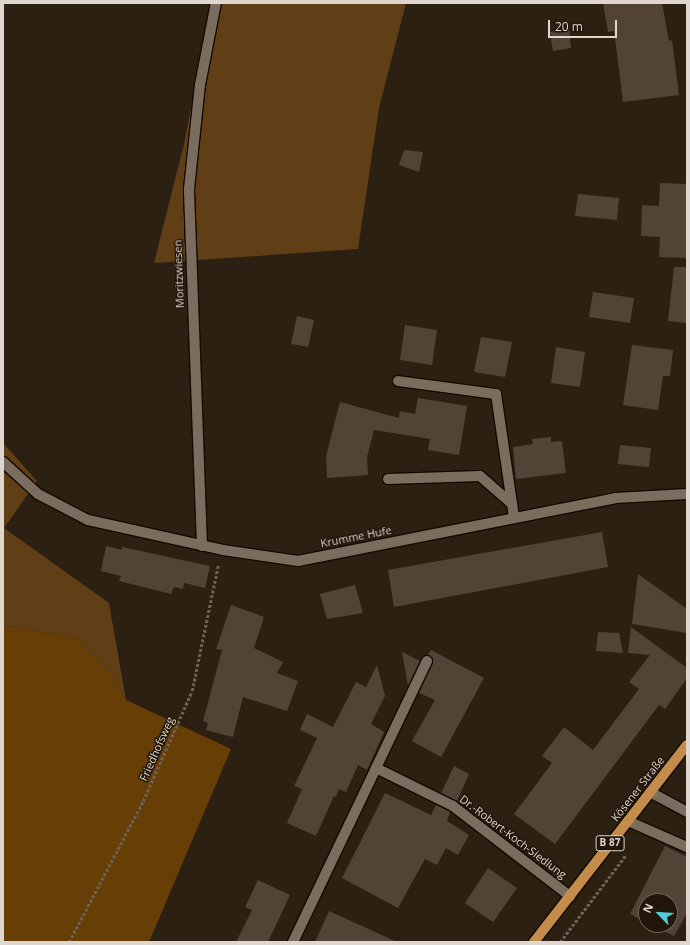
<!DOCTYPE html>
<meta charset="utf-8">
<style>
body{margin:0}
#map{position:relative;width:690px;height:945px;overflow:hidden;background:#2c2013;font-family:"Open Sans",sans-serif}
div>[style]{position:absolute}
.green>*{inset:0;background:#673e05}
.forest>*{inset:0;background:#603e16}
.building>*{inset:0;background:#514436}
.path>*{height:2.5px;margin-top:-1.25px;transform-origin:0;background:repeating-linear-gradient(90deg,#6d6257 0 3px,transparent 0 5px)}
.roads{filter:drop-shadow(1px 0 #140901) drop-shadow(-1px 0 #140901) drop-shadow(0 1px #140901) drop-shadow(0 -1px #140901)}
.minor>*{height:10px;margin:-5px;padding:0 5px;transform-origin:5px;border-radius:5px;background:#7b6d5e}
.major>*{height:10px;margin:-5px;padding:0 5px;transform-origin:5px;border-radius:5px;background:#c38c4b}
span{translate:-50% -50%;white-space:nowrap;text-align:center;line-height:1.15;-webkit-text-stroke:3px #22160a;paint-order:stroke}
.shield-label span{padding:1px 3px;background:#22160a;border:1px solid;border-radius:3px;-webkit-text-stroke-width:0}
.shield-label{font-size:10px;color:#dfd6ce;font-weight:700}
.street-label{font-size:11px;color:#dfd6ce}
.frame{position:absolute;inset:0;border:4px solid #dfd6ce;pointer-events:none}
.north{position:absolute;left:638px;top:893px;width:40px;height:40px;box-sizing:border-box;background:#22160a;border:1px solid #6e6358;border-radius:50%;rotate:295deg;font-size:11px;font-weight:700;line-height:16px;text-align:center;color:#dfd6ce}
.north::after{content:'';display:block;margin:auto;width:14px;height:18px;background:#52cbd8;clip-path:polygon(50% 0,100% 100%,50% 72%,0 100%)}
.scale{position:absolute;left:548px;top:20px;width:69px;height:18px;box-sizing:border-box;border:2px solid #dfd6ce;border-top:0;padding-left:5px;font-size:12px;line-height:14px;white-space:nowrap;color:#dfd6ce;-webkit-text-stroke:3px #22160a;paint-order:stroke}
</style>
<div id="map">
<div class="green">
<div style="clip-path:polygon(11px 626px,77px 639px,112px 674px,126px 700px,231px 749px,149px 942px,3px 942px,3px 629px)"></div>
</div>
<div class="forest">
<div style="clip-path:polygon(211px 3px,406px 3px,379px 108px,358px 249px,154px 263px,184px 144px)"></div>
<div style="clip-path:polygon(3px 443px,37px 481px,4px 528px,109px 603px,126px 700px,112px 674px,77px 639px,11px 626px,3px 629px)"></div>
</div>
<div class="building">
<div style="clip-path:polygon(603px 3px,662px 3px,669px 41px,672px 40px,679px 95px,623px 102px,614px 31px,608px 32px)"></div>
<div style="clip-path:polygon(569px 29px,571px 48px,553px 51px,550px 32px)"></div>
<div style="clip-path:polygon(404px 150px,423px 152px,419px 172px,399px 165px)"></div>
<div style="clip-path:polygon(660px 183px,687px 184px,687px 258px,659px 257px,660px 237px,641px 236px,642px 205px,659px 206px)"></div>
<div style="clip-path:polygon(578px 194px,619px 198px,617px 220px,575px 216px)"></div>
<div style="clip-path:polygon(674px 267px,687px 267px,687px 323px,668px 321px)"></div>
<div style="clip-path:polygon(593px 292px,634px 298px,630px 323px,589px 317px)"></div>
<div style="clip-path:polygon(297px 316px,314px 320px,308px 347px,291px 344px)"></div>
<div style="clip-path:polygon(405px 325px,437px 330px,432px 365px,400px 360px)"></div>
<div style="clip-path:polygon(481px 337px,512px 342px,505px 377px,474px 372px)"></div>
<div style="clip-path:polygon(632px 345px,673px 350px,670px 376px,663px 376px,658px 410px,623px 405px)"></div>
<div style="clip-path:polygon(556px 347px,585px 352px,580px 387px,551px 383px)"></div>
<div style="clip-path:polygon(418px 398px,467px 406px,459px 455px,428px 450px,430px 439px,374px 430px,367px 457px,368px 475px,327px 478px,326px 456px,340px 402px,399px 418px,400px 411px,415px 414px)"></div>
<div style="clip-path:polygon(551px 437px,551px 442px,562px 441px,566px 473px,516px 479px,513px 447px,533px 444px,532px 439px)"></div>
<div style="clip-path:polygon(620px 445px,651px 448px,649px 467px,618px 464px)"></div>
<div style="clip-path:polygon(602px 532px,608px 567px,394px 607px,388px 570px)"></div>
<div style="clip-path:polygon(106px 546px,122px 550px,122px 547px,210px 566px,205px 588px,184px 583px,183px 589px,174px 587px,171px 594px,119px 581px,121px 576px,101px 571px)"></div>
<div style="clip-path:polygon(638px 574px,687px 609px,687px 633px,632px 624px)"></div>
<div style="clip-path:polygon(355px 585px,363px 613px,327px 619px,320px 594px)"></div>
<div style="clip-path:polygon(231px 605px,264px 617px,254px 648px,283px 662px,277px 673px,298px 681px,287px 711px,243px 697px,233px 737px,206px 730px,208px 723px,203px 721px,222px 650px,216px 649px)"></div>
<div style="clip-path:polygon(631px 627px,687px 668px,687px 678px,665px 709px,659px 705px,555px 844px,514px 814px,552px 763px,542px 756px,564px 727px,593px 750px,639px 689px,629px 682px,650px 655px,628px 653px)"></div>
<div style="clip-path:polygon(598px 632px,619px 633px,623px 653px,596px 651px)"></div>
<div style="clip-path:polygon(431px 650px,484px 678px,441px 757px,412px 741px,435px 700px,419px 693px,433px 663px,433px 658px,428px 655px)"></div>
<div style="clip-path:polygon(402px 652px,420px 661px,408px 686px)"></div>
<div style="clip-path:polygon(377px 665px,385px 696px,371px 724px,384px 732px,367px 770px,358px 765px,346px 792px,339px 789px,336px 797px,334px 796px,316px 836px,287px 823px,302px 789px,294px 786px,317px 738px,300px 730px,307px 714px,333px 727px,356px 682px,366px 687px)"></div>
<div style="clip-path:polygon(454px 766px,469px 774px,457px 801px,441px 793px)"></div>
<div style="clip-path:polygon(385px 793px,431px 815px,436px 805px,450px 812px,447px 821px,469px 835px,458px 855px,446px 848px,437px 865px,425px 859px,398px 908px,342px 878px)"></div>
<div style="clip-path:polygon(665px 846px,687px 857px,687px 913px,674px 936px,652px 925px,670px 925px,670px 901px,646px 901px,646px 922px,630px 914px)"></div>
<div style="clip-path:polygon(488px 868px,517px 888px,493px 922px,465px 903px)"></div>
<div style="clip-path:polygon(258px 880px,290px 895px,268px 942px,236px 942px,252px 910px,245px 907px)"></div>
<div style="clip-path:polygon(329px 911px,397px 942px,315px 942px)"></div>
</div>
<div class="path">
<div style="left:69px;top:942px;width:159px;rotate:-62.3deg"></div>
<div style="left:143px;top:801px;width:120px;rotate:-66deg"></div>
<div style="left:192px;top:691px;width:128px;rotate:-78.3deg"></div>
<div style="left:560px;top:942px;width:108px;rotate:-52.9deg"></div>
</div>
<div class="roads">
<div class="minor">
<div style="left:398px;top:381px;width:99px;rotate:7.6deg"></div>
<div style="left:496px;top:394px;width:125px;rotate:81.7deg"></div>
<div style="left:3px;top:462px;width:47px;rotate:42.4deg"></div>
<div style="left:38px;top:494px;width:56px;rotate:27.5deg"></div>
<div style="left:88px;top:520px;width:138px;rotate:12.5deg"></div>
<div style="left:223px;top:550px;width:76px;rotate:8.3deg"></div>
<div style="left:298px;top:561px;width:323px;rotate:-11.2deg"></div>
<div style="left:615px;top:498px;width:72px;rotate:-3.2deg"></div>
<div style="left:388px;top:479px;width:92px;rotate:-1.9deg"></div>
<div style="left:480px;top:476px;width:43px;rotate:41.2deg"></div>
<div style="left:202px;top:546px;width:357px;rotate:-92.1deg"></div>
<div style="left:189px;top:189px;width:105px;rotate:-84deg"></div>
<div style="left:200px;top:85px;width:84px;rotate:-79deg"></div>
<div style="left:427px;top:661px;width:119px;rotate:115.5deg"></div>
<div style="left:376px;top:768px;width:86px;rotate:26.3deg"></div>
<div style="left:453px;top:806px;width:148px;rotate:37.6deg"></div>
<div style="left:650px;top:792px;width:42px;rotate:28.4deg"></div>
<div style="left:628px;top:821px;width:64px;rotate:23.8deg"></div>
<div style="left:293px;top:942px;width:193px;rotate:-64.5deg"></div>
</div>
<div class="major">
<div style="left:534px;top:942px;width:249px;rotate:-52.2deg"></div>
</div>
</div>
<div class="shield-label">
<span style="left:610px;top:843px">B 87</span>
</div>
<div class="street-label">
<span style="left:179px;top:274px;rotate:-92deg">Moritzwiesen</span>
<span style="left:356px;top:537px;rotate:-11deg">Krumme Hufe</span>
<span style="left:157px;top:749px;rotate:-66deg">Friedhofsweg</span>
<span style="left:638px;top:789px;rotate:-52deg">Kösener Straße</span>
<span style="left:513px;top:837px;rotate:37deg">Dr.-Robert-Koch-Siedlung</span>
</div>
<div class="frame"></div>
<div class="north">N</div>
<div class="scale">20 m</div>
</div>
